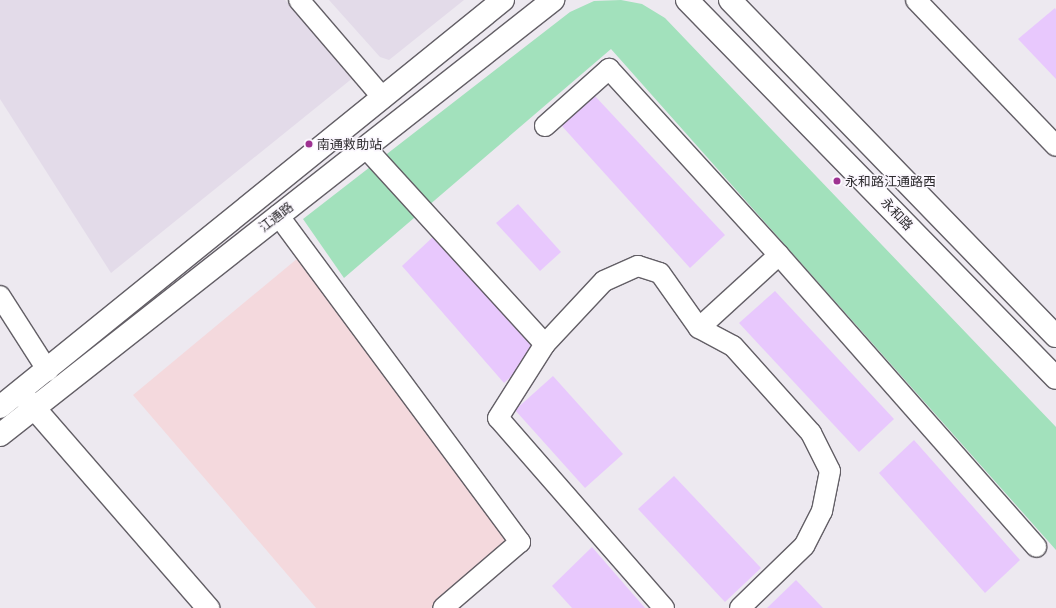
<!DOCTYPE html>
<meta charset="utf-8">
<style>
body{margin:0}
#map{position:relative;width:1056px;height:608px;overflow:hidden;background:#ede9f0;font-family:Manrope,"Noto Sans SC",sans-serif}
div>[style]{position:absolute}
.commercial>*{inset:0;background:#f4d9dd}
.built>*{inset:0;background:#e3dbe9}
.green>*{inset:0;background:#a2e1bc}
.building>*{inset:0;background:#e8c8fd}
.roads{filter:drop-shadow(1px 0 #635f66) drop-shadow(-1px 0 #635f66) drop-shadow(0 1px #635f66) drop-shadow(0 -1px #635f66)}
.minor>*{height:20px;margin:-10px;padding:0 10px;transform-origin:10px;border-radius:10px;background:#fff}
.tertiary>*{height:22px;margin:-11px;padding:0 11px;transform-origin:11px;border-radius:11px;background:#fff}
.secondary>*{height:22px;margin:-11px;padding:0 11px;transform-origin:11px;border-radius:11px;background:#fff}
.dots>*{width:11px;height:11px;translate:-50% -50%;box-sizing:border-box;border:2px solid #faf6fd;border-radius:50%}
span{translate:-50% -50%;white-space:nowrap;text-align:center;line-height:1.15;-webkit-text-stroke:3px #faf6fd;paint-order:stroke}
.poi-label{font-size:13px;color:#2d2b2e}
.left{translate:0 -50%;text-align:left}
.street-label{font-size:13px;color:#2d2b2e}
</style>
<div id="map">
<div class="commercial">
<div style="clip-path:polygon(298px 258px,510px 537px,431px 608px,316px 608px,133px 395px)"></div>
</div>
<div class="built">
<div style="clip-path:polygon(0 0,285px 0,354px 77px,111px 273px,0 99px)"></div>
<div style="clip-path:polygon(329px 0,464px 0,389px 60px,380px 57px)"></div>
</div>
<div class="green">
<div style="clip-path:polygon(621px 0,642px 4px,665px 18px,1056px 427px,1056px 550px,611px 49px,344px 278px,303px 219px,570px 12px,594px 1px)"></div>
</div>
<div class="building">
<div style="clip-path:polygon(1055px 8px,1056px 10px,1056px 79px,1018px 39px)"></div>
<div style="clip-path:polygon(594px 95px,725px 235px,690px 268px,561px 125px)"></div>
<div style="clip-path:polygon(518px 204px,561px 252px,540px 271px,496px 223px)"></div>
<div style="clip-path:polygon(435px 235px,539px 351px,504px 383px,402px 266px)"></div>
<div style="clip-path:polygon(775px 291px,894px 419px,859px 452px,739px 323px)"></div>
<div style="clip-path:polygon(553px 376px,623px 454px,585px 488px,515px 410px)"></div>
<div style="clip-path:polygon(914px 440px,1020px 560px,985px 593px,879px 473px)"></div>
<div style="clip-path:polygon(674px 476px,761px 568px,725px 602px,638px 509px)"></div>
<div style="clip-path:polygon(592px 547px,645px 608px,572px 608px,552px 586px)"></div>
<div style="clip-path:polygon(796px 580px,823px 608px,767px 608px)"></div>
</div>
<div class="roads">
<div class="minor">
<div style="left:299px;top:0;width:129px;rotate:49.4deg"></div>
<div style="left:916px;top:0;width:202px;rotate:46.2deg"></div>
<div style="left:545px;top:126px;width:86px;rotate:-41.7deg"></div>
<div style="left:609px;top:69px;width:252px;rotate:47.6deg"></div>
<div style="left:779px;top:255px;width:389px;rotate:48.6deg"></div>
<div style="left:365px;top:147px;width:267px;rotate:47.6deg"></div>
<div style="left:278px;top:215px;width:407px;rotate:53.5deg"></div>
<div style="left:520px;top:542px;width:101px;rotate:139.4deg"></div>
<div style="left:0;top:296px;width:89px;rotate:57.4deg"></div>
<div style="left:699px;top:328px;width:108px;rotate:-42.4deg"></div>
<div style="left:664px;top:608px;width:252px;rotate:-131.1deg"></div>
<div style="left:498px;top:418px;width:88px;rotate:-57.6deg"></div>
<div style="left:545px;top:344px;width:86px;rotate:-46.9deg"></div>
<div style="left:604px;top:281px;width:37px;rotate:-24deg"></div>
<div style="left:638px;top:266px;width:23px;rotate:18deg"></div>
<div style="left:660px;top:273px;width:67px;rotate:54.7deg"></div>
<div style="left:699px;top:328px;width:38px;rotate:28deg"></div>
<div style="left:733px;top:346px;width:117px;rotate:48.1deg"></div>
<div style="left:811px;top:433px;width:42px;rotate:63.4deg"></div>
<div style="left:830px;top:471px;width:41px;rotate:101.3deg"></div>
<div style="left:822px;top:511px;width:39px;rotate:117deg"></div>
<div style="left:804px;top:546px;width:89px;rotate:135.9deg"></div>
</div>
<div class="tertiary">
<div style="left:22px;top:394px;width:284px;rotate:49deg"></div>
</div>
<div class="secondary">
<div style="left:687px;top:0;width:528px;rotate:45.69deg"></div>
<div style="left:730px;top:0;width:468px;rotate:45.9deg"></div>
<div style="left:0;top:407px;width:647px;rotate:-38.98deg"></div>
<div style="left:0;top:435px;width:704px;rotate:-38.19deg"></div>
</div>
</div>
<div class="dots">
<div style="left:309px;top:144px;background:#9e3191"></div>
<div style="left:837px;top:181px;background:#9e3191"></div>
</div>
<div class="poi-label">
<span class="left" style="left:317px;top:144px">南通救助站</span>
<span class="left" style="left:845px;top:181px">永和路江通路西</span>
</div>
<div class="street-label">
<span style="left:897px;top:214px;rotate:46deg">永和路</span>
<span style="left:276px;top:217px;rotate:-38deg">江通路</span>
</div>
</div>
